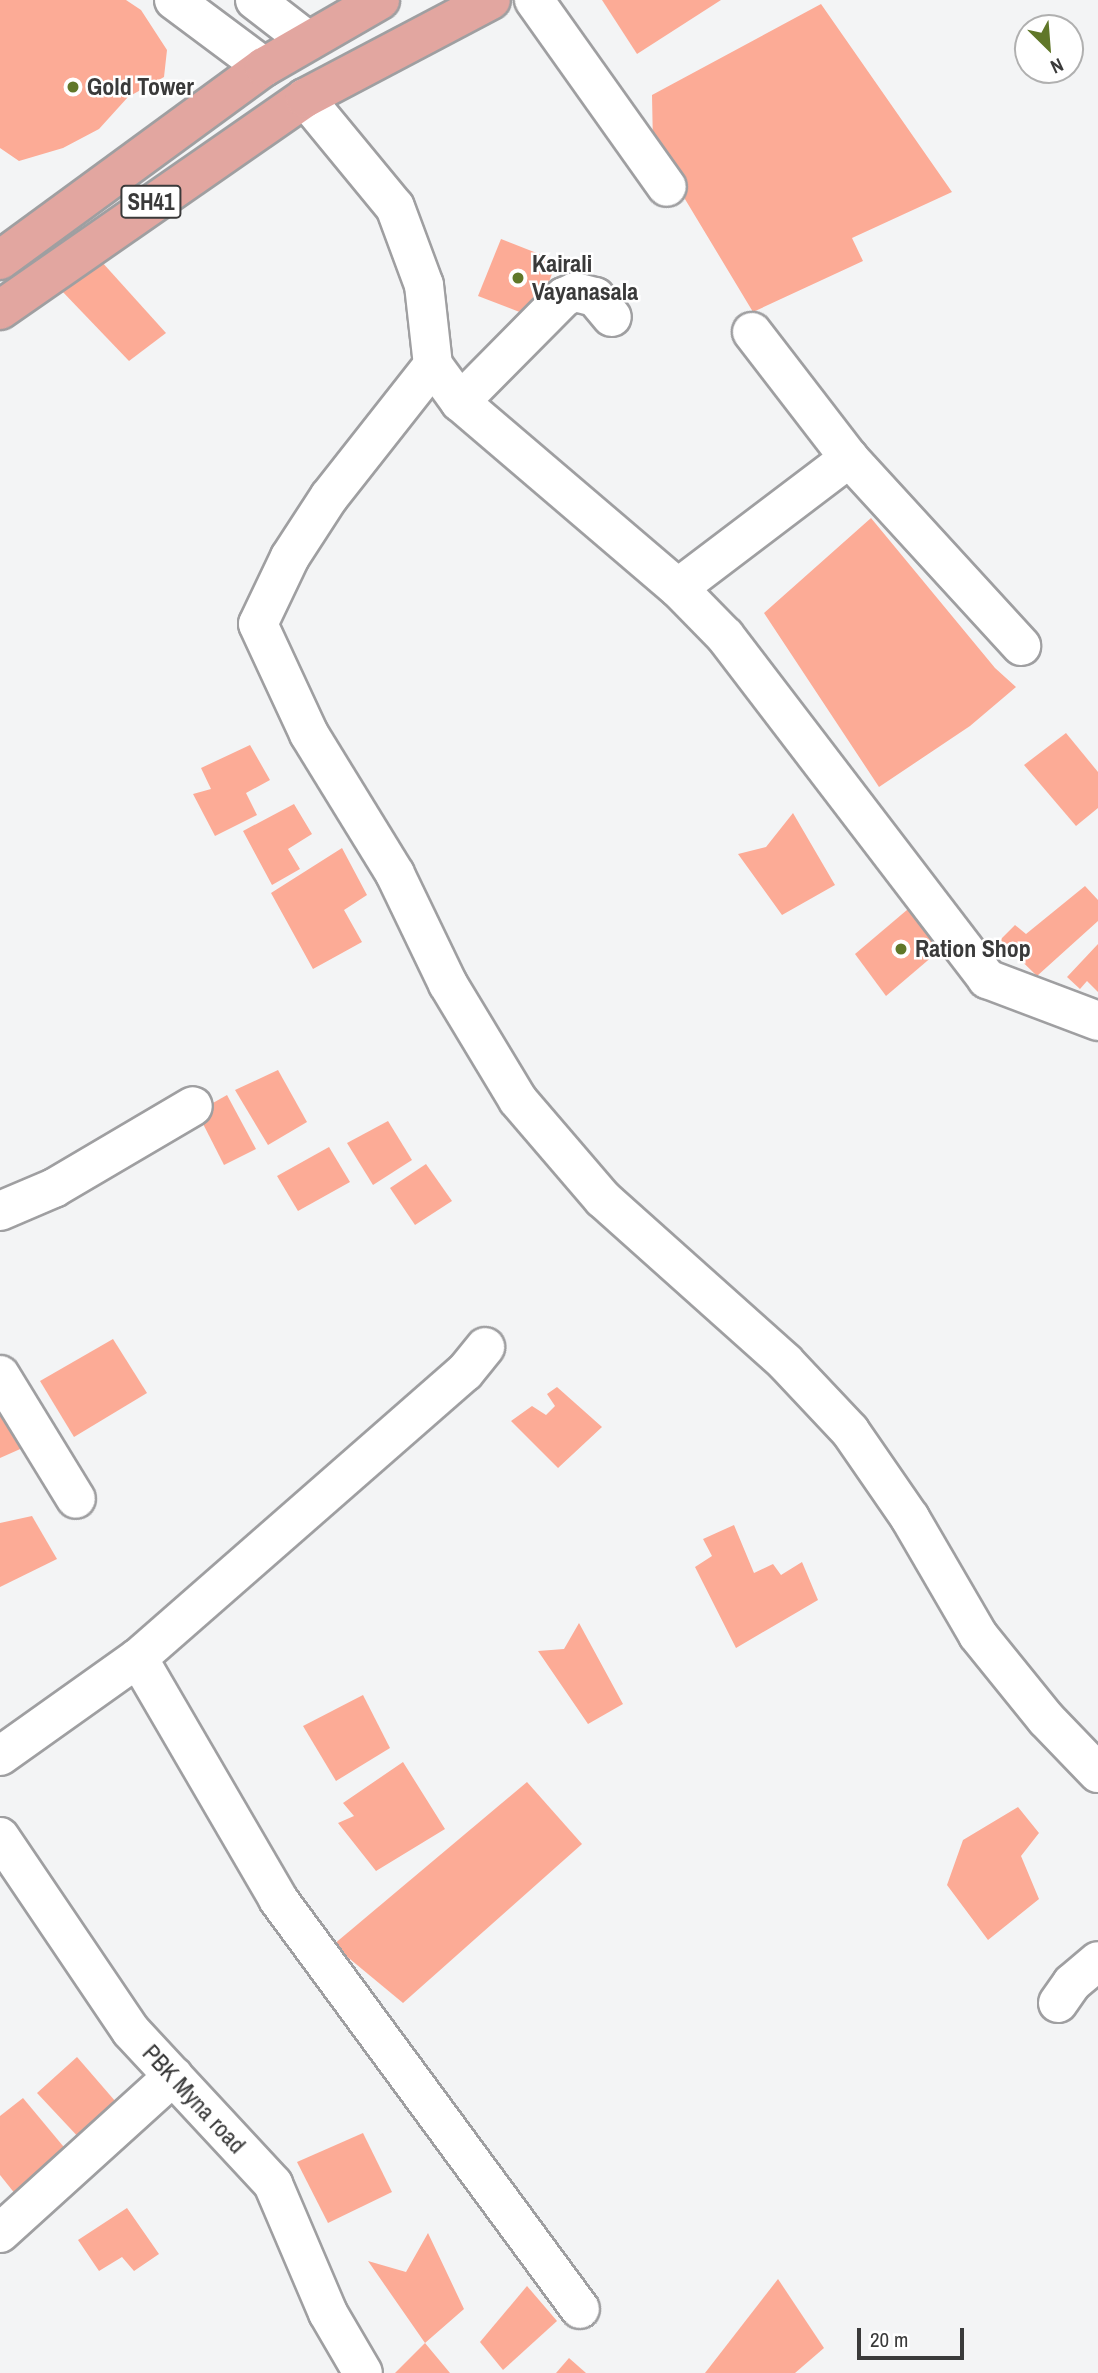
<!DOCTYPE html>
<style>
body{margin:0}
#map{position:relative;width:1098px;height:2373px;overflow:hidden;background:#f3f4f5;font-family:"Archivo Narrow",sans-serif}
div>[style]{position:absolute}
.building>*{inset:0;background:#fcab96}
.roads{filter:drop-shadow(2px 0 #9f9fa1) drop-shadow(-2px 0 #9f9fa1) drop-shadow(0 2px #9f9fa1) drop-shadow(0 -2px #9f9fa1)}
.minor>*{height:38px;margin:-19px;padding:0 19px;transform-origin:19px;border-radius:19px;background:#fff}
.major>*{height:38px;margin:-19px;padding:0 19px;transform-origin:19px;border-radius:19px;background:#e2a6a0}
.dots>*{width:19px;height:19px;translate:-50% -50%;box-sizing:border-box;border:4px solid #fff;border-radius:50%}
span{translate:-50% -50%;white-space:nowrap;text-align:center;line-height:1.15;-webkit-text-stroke:5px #fff;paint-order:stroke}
.shield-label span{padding:2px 5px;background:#fff;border:2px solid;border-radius:5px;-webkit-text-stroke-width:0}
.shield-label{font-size:23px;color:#3a3a3a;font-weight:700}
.poi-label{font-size:24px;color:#3a3a3a;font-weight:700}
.left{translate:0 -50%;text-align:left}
.street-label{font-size:24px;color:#3a3a3a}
.north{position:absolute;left:1014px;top:14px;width:70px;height:70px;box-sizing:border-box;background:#fff;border:2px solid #b0b0b0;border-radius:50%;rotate:155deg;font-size:19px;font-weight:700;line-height:28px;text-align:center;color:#3a3a3a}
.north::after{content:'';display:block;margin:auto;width:24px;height:32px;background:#607729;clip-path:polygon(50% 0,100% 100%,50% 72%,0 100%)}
.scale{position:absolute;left:857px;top:2328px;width:107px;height:32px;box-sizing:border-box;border:4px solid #3a3a3a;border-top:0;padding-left:9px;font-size:21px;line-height:24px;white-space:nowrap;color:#3a3a3a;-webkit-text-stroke:5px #fff;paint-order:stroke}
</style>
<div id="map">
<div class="building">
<div style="clip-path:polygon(0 0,126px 0,141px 10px,167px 50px,164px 77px,128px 97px,99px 129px,63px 148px,19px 161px,0 148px)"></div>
<div style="clip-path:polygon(602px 0,721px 0,637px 54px)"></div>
<div style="clip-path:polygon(821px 4px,952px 192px,852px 238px,863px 261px,753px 312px,653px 146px,652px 95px)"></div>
<div style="clip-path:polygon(501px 239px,557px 261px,535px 318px,478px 296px)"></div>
<div style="clip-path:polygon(101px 261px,166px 333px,129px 361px,60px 289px)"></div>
<div style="clip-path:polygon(871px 518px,995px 668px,1016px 687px,970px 726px,879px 787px,764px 613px)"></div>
<div style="clip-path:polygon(1066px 733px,1098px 772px,1098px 808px,1076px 826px,1024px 765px)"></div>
<div style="clip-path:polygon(250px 745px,270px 780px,246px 793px,257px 815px,215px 836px,193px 794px,211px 789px,201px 768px)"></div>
<div style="clip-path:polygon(294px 804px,312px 834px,288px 849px,300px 869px,272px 885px,243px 831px)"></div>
<div style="clip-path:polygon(793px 813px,835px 885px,782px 915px,738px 854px,766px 847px)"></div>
<div style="clip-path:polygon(342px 848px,367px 895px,344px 910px,362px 942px,313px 969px,271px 893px)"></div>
<div style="clip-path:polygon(1085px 886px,1098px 900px,1098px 921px,1037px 976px,1000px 940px,1015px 925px,1026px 934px)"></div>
<div style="clip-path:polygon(914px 904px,947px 944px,886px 996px,855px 954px)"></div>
<div style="clip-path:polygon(1098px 944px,1098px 992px,1087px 981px,1080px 989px,1067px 977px)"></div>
<div style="clip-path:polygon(278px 1070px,307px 1122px,268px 1145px,235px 1090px)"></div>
<div style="clip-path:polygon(227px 1095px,256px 1149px,224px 1165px,197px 1112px)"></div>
<div style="clip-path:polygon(388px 1121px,412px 1160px,373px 1185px,347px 1143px)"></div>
<div style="clip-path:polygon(329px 1147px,350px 1182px,298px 1211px,277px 1176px)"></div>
<div style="clip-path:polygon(426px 1164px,452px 1201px,415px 1225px,390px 1188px)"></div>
<div style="clip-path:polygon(113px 1339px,147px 1393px,74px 1437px,40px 1381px)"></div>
<div style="clip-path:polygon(557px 1387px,602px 1427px,558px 1468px,511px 1421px,532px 1406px,546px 1415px,555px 1406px,547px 1394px)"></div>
<div style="clip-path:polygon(0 1406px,27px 1446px,0 1458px)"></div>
<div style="clip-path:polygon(32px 1516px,57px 1559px,0 1587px,0 1523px)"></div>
<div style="clip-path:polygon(734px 1525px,754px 1573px,773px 1564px,781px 1575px,802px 1562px,818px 1600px,736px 1648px,695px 1567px,712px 1556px,703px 1539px)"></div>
<div style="clip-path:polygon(579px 1623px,623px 1704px,588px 1724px,538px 1651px,564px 1649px)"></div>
<div style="clip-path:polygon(363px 1695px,390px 1748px,336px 1781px,303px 1726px)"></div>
<div style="clip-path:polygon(403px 1762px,445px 1829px,376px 1871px,338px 1823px,354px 1816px,343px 1803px)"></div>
<div style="clip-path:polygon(527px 1782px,582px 1844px,403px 2003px,333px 1945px)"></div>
<div style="clip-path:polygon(1018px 1807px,1039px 1833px,1021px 1856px,1039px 1899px,988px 1940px,947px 1885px,963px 1840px)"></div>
<div style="clip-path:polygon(77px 2057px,122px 2109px,82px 2141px,37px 2093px)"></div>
<div style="clip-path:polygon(23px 2098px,73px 2158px,20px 2200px,0 2175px,0 2116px)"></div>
<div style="clip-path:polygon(363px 2133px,392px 2192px,328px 2223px,297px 2162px)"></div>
<div style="clip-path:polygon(127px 2208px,159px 2254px,134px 2271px,122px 2257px,99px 2271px,78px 2240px)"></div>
<div style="clip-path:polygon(428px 2233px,464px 2309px,425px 2343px,450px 2373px,395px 2373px,425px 2343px,368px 2261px,406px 2272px)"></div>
<div style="clip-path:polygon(778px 2279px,824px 2348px,795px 2373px,705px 2373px)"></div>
<div style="clip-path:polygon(527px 2286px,557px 2321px,503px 2370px,480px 2342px)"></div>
<div style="clip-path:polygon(569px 2358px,586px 2373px,556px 2373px)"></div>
</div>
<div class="roads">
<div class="minor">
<div style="left:174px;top:0;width:112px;rotate:36.7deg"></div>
<div style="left:255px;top:0;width:67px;rotate:37.7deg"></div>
<div style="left:534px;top:0;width:229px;rotate:54.6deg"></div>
<div style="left:305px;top:98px;width:141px;rotate:50.5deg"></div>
<div style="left:395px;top:207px;width:83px;rotate:69.6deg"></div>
<div style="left:424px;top:285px;width:81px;rotate:83.6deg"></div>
<div style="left:433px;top:365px;width:46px;rotate:53.9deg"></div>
<div style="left:460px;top:402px;width:287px;rotate:40.5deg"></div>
<div style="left:678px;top:588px;width:67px;rotate:45.6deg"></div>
<div style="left:725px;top:636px;width:432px;rotate:52.6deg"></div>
<div style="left:987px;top:979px;width:119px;rotate:20.7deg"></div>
<div style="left:752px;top:332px;width:159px;rotate:52.4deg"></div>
<div style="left:849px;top:458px;width:255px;rotate:47.5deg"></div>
<div style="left:433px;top:365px;width:168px;rotate:128.2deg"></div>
<div style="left:329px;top:497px;width:72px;rotate:123deg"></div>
<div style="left:290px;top:557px;width:74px;rotate:115.5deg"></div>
<div style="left:258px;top:624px;width:121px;rotate:65.1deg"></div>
<div style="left:309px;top:734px;width:164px;rotate:58.4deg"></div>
<div style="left:395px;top:874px;width:122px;rotate:64.3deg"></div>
<div style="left:448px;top:984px;width:135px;rotate:58.9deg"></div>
<div style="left:518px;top:1100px;width:130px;rotate:49.4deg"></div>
<div style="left:603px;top:1199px;width:244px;rotate:41.8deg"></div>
<div style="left:785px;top:1362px;width:95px;rotate:46.7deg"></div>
<div style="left:850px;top:1431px;width:106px;rotate:55.4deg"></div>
<div style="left:910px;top:1518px;width:135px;rotate:59.8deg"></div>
<div style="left:978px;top:1635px;width:108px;rotate:51deg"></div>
<div style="left:1046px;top:1719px;width:75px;rotate:46.1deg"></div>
<div style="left:460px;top:402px;width:148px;rotate:-45.3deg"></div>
<div style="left:564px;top:297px;width:12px;rotate:-24deg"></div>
<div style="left:575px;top:292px;width:21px;rotate:14deg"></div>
<div style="left:595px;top:297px;width:26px;rotate:50deg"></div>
<div style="left:678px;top:588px;width:215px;rotate:-37.2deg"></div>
<div style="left:0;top:1211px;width:59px;rotate:-23.1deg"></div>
<div style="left:54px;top:1188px;width:161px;rotate:-30.5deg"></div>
<div style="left:0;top:1375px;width:145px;rotate:58.5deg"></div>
<div style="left:138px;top:1658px;width:279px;rotate:59.8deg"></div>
<div style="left:278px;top:1899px;width:509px;rotate:53.63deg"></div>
<div style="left:0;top:1756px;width:169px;rotate:-35.4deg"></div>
<div style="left:138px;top:1658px;width:434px;rotate:-41.2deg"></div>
<div style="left:465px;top:1372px;width:32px;rotate:-51deg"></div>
<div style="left:0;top:1837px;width:234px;rotate:56deg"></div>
<div style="left:131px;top:2031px;width:209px;rotate:47.1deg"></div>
<div style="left:273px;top:2184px;width:140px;rotate:66.9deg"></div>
<div style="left:328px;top:2313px;width:69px;rotate:59.7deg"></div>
<div style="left:1058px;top:2003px;width:24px;rotate:-55deg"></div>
<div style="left:1072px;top:1983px;width:34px;rotate:-40deg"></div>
<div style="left:0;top:2233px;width:234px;rotate:-42.2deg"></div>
</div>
<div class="major">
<div style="left:0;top:260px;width:327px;rotate:-36.2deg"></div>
<div style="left:264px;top:67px;width:134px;rotate:-30deg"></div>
<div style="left:0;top:310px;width:371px;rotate:-34.8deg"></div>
<div style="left:305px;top:98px;width:210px;rotate:-27.8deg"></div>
</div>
</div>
<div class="dots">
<div style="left:73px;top:87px;background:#607729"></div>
<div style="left:518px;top:278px;background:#607729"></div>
<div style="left:901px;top:949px;background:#607729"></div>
</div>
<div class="shield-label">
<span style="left:151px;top:202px">SH41</span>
</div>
<div class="poi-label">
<span class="left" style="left:87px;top:87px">Gold Tower</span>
<span class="left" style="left:532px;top:278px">Kairali<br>Vayanasala</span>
<span class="left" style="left:915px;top:949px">Ration Shop</span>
</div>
<div class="street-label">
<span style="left:194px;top:2099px;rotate:47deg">PBK Myna road</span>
</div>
<div class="north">N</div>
<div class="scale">20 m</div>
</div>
